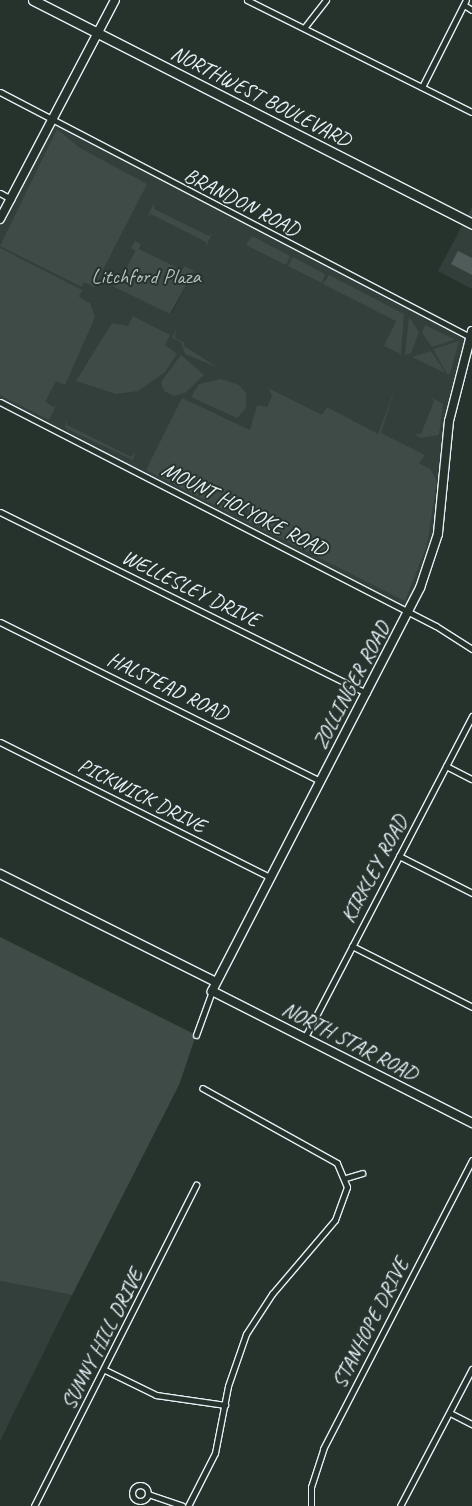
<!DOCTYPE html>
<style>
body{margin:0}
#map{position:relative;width:472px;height:1506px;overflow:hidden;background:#26332d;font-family:Caveat,sans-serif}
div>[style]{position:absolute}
.built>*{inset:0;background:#333f3a}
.green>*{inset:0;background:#3e4b47}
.building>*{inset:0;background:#505c59}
.roads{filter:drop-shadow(1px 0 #e8f1f8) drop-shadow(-1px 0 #e8f1f8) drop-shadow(0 1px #e8f1f8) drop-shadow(0 -1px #e8f1f8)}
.street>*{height:5px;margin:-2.5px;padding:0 2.5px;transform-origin:2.5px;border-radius:2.5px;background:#26332d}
.street>.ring{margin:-2.5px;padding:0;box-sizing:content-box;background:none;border:5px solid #26332d;border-radius:50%}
.secondary>*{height:8px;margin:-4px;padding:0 4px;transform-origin:4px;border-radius:4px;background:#26332d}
.primary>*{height:9px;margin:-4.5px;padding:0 4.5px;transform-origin:4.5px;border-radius:4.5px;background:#26332d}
span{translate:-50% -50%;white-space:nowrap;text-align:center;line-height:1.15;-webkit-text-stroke:4px #26332d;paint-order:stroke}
.street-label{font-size:21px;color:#e8f1f8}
.park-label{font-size:21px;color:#b5bfc3}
</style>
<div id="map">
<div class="built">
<div style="clip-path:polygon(evenodd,52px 119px,116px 156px,470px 336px,455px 387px,441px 514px,409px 612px,0 402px,0 219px,52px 119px,135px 241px,141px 244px,139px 249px,182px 271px,185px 266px,194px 271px,171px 314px,112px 286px,118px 284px,135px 251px,135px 241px)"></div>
<div style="clip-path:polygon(472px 207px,472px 289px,438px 271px)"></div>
<div style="clip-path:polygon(0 1281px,72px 1295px,0 1441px)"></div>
</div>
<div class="green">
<div style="clip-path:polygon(57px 129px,80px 148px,147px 184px,94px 287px,84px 282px,82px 287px,0 246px)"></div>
<div style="clip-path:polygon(154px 203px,154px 209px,209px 236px,212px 233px,206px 247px,206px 242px,151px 214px,147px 218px)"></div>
<div style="clip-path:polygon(252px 236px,290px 256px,286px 265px,246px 245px)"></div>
<div style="clip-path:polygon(135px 241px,141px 244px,139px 249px,182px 270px,185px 266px,194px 271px,170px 314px,112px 286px,118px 284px,135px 251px,131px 248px)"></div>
<div style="clip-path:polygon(0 248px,82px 290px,79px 297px,90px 303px,95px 317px,65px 385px,56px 381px,45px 402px,54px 407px,57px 404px,49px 420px,0 395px)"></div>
<div style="clip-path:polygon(293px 257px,325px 274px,322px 283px,288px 266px)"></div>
<div style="clip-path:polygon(329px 275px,404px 314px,401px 354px,384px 346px,396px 321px,323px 284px)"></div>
<div style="clip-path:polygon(133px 316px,170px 335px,165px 345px,177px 354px,165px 372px,138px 391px,116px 394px,76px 381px,112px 323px,128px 326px)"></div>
<div style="clip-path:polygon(409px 317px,419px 332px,411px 353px,405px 355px)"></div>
<div style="clip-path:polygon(425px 325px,454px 339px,454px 340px,432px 347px,422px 333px)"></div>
<div style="clip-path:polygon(176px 330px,175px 338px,185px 343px,184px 346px,217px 367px,185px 354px,181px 342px,172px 338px)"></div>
<div style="clip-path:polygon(459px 341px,450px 374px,447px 374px,433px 349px)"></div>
<div style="clip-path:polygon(431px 351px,443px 369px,445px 373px,412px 357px)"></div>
<div style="clip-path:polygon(181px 355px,204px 375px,185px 393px,174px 396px,164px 391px,161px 382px)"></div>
<div style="clip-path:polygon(221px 379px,239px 385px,246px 393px,246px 408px,237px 418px,191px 397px,199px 384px)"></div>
<div style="clip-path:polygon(396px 386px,381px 433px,425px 455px,419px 463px,430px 469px,437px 481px,427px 545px,405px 601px,244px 520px,249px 510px,241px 506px,245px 500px,238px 496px,230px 513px,146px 470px,182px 398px,250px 430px,257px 405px,267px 407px,272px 396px,268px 388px,322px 415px,327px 407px,378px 434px)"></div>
<div style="clip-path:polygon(430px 397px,443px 404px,439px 435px,420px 438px,415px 434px,421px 434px,434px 401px)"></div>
<div style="clip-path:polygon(67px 419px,67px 425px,131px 457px,135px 453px,133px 460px,65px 428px)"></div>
<div style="clip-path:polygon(0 937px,196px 1035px,179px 1085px,72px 1295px,0 1281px)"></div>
</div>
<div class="building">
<div style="clip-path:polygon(458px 251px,472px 258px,472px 275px,451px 264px)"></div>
</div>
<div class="roads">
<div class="street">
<div style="left:247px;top:0;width:251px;rotate:26.5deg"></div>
<div style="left:464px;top:5px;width:9px;rotate:32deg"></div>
<div style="left:304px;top:28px;width:36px;rotate:-52deg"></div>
<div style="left:422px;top:87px;width:97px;rotate:-63.2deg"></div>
<div style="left:0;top:92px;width:532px;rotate:27.53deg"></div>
<div style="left:0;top:193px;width:13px;rotate:29deg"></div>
<div style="left:0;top:402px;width:490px;rotate:27.2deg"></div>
<div style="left:436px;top:626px;width:43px;rotate:32.6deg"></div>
<div style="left:0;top:512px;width:409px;rotate:26.3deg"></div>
<div style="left:0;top:622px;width:358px;rotate:26.4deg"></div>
<div style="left:0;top:742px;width:302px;rotate:26.6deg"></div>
<div style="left:446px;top:766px;width:29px;rotate:27deg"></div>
<div style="left:399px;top:856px;width:82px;rotate:26.9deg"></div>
<div style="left:352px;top:946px;width:135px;rotate:26.9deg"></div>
<div style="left:196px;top:1035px;width:47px;rotate:-70deg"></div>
<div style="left:305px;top:1037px;width:362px;rotate:-62.5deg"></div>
<div style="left:346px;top:1178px;width:17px;rotate:-17deg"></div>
<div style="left:105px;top:1370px;width:57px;rotate:26.1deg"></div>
<div style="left:156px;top:1395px;width:70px;rotate:8.2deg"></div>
<div style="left:450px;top:1413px;width:25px;rotate:27deg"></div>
<div class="ring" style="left:132px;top:1485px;width:11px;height:11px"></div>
<div style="left:148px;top:1494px;width:36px;rotate:19deg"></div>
<div style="left:34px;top:1506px;width:360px;rotate:-63.2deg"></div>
<div style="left:188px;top:1506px;width:59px;rotate:-63deg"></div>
<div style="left:215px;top:1453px;width:68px;rotate:-79deg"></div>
<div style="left:228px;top:1386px;width:55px;rotate:-70.9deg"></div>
<div style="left:246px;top:1334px;width:48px;rotate:-57deg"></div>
<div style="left:272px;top:1294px;width:97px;rotate:-49.6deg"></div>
<div style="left:335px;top:1220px;width:35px;rotate:-70deg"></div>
<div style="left:347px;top:1187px;width:26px;rotate:-113deg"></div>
<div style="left:337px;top:1163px;width:154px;rotate:-150.9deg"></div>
<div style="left:311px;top:1506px;width:19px;rotate:-90deg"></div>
<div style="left:311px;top:1487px;width:40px;rotate:-72deg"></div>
<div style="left:323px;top:1449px;width:325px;rotate:-62.7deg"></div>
<div style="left:400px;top:1506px;width:155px;rotate:-62.3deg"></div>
</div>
<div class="secondary">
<div style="left:0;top:219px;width:247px;rotate:-62.3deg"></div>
<div style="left:472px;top:331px;width:93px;rotate:104.3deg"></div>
<div style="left:449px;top:421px;width:114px;rotate:95.6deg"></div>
<div style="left:438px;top:534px;width:57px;rotate:108.4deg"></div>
<div style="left:420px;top:588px;width:454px;rotate:117.3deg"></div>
<div style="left:212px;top:991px;width:292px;rotate:26.9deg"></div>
<div style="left:0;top:874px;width:241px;rotate:26.6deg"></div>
</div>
<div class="primary">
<div style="left:33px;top:0;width:493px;rotate:27deg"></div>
</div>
</div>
<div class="street-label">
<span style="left:261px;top:96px;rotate:27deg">NORTHWEST BOULEVARD</span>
<span style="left:242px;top:202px;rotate:27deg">BRANDON ROAD</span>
<span style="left:245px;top:509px;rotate:27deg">MOUNT HOLYOKE ROAD</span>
<span style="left:191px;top:588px;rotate:26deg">WELLESLEY DRIVE</span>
<span style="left:351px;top:685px;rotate:-62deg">ZOLLINGER ROAD</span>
<span style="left:168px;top:686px;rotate:26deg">HALSTEAD ROAD</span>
<span style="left:142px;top:795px;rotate:27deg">PICKWICK DRIVE</span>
<span style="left:374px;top:869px;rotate:-62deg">KIRKLEY ROAD</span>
<span style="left:350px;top:1041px;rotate:27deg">NORTH STAR ROAD</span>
<span style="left:370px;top:1323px;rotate:-63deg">STANHOPE DRIVE</span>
<span style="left:102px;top:1339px;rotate:-63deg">SUNNY HILL DRIVE</span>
</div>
<div class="park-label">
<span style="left:146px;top:276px">Litchford Plaza</span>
</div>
</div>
